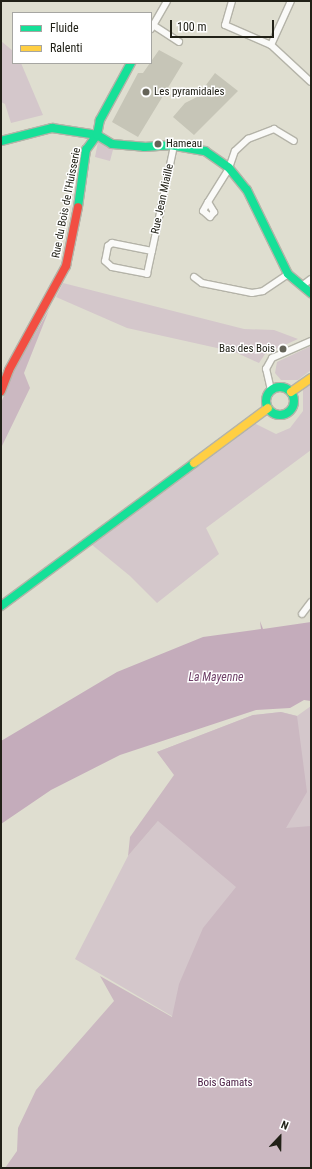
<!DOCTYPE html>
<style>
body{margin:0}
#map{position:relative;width:312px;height:1169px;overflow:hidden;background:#dfded0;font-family:"Roboto Condensed",sans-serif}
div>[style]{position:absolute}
.green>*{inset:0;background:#d4c7cb}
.forest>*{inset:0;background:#cbb8c1}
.water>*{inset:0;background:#c4acbb}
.building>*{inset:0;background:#c6c5b7}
.roads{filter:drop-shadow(1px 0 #b4b3a8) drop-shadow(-1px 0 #b4b3a8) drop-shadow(0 1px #b4b3a8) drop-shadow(0 -1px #b4b3a8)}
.street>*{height:6px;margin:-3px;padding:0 3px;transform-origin:3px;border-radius:3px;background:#fafaf8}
.fast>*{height:8px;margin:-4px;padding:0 4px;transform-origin:4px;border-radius:4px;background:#16e098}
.fast>.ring{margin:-4px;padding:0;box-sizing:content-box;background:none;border:8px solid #16e098;border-radius:50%}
.slow>*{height:8px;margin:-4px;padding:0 4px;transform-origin:4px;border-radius:4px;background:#ffcf43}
.jam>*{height:8px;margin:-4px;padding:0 4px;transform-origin:4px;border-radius:4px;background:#f24e42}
.dots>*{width:11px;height:11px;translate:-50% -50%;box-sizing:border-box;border:2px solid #fff;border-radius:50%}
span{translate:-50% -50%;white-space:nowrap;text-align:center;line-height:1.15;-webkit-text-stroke:3px #fff;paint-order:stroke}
.poi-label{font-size:11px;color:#212117}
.left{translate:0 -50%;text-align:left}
.right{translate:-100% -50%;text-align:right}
.street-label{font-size:11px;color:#212117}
.park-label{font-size:11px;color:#4c2046}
.water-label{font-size:12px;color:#6e3f67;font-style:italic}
.frame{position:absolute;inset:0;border:2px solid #212117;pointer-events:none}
.legend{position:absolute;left:12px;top:12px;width:140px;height:52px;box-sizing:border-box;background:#fff;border:1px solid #a6a6a2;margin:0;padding:5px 7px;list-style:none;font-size:12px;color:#212117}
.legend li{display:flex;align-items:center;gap:8px;height:20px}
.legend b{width:20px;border:1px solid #a6a6a2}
.north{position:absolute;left:260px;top:1117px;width:40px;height:40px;-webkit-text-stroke:3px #fff;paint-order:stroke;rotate:22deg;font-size:11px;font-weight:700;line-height:16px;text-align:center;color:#212117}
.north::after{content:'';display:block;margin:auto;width:14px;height:18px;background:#212117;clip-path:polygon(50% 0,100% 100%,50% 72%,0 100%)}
.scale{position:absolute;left:170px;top:20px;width:104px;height:18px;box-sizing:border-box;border:2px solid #212117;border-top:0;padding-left:5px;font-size:12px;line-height:14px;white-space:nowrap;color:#212117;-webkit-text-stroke:3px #fff;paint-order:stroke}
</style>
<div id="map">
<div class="green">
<div style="clip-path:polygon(1px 41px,13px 51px,13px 63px,21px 63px,43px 115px,11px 123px,5px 104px,1px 102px)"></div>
<div style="clip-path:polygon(98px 142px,114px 146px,110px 161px,95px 157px)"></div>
<div style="clip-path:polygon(63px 283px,244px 329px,274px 330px,298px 339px,265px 354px,259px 363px,235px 352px,127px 328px,56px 297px)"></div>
<div style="clip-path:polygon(311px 346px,311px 370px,298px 380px,281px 380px,275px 373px,277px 362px)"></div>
<div style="clip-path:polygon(311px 384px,311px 450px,206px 528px,219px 554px,157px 603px,130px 576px,91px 544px,254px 423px,276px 434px,290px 428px,303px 411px,303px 389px)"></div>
<div style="clip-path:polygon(311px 706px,311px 972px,187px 1025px,75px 959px,128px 856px,158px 821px,175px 775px,157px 752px,253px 715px,281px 712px,297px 716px)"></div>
</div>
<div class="forest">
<div style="clip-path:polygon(49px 310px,24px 373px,30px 388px,1px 448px,1px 403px,15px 368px)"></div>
<div style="clip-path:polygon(281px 712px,297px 716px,307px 792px,286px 828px,311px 826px,311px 1168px,5px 1168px,17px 1151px,18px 1128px,36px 1090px,114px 1001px,100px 976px,172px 1017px,179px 984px,203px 928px,236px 887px,158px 821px,128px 856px,130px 837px,174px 775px,157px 752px,253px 715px)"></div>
</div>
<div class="water">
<div style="clip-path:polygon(260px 621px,263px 629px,311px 622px,311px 701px,304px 700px,290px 708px,256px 710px,120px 755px,51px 790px,1px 824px,1px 741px,117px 672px,203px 637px,261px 629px)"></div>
</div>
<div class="building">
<div style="clip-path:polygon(159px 50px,183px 63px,138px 137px,112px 122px,138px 73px,143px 73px)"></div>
<div style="clip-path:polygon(215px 73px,238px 91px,194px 135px,173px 117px,185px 103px,197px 97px)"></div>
</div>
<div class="roads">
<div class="street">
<div style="left:232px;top:1px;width:25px;rotate:106deg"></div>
<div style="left:225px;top:25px;width:50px;rotate:23.5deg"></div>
<div style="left:271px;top:45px;width:54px;rotate:42.8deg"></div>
<div style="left:153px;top:25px;width:31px;rotate:33deg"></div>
<div style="left:151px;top:29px;width:32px;rotate:-60deg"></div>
<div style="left:271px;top:45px;width:48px;rotate:-65.6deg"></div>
<div style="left:208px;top:202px;width:12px;rotate:59deg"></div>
<div style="left:214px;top:212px;width:6px;rotate:129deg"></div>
<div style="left:210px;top:217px;width:9px;rotate:-139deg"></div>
<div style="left:203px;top:211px;width:10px;rotate:-61deg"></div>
<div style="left:208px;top:202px;width:40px;rotate:-58deg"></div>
<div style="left:229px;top:168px;width:18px;rotate:-71deg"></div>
<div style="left:235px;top:151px;width:18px;rotate:-43deg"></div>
<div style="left:248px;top:139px;width:28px;rotate:-21deg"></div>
<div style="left:274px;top:129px;width:23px;rotate:31deg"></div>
<div style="left:152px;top:251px;width:41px;rotate:-168.7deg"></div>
<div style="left:112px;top:243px;width:5px;rotate:143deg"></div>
<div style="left:108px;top:246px;width:15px;rotate:101deg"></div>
<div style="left:105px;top:261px;width:9px;rotate:41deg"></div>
<div style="left:112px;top:267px;width:36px;rotate:11deg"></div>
<div style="left:147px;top:274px;width:24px;rotate:-78deg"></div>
<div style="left:152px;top:251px;width:107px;rotate:-78.2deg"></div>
<div style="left:194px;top:277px;width:10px;rotate:37deg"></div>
<div style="left:202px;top:283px;width:51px;rotate:11.3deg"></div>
<div style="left:252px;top:293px;width:11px;rotate:-10deg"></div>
<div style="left:263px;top:291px;width:30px;rotate:-34deg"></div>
<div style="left:303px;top:285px;width:10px;rotate:-37deg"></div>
<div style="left:271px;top:390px;width:22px;rotate:-103deg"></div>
<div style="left:266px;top:369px;width:13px;rotate:-61deg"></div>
<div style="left:272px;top:358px;width:43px;rotate:-23.6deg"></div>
<div style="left:302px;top:614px;width:15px;rotate:-53deg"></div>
</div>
<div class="fast">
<div style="left:1px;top:141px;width:53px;rotate:-14.3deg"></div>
<div style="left:52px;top:128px;width:46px;rotate:8.8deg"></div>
<div style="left:97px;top:135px;width:17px;rotate:31deg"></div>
<div style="left:112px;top:144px;width:32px;rotate:5deg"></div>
<div style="left:144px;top:147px;width:26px;rotate:-4deg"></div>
<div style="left:170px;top:145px;width:36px;rotate:10deg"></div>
<div style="left:205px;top:151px;width:29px;rotate:35deg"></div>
<div style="left:229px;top:168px;width:28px;rotate:51deg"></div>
<div style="left:247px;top:190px;width:93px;rotate:64deg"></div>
<div style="left:288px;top:274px;width:30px;rotate:40deg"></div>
<div style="left:78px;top:207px;width:58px;rotate:-82deg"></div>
<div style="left:86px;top:150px;width:19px;rotate:-54deg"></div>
<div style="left:97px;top:135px;width:15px;rotate:-79deg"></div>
<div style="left:100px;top:120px;width:65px;rotate:-61.5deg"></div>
<div class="ring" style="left:266px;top:387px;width:20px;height:20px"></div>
<div style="left:1px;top:606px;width:240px;rotate:-36.5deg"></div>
</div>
<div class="slow">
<div style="left:291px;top:392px;width:24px;rotate:-35deg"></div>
<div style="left:194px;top:463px;width:92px;rotate:-36.6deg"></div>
</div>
<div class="jam">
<div style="left:1px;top:391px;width:22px;rotate:-69deg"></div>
<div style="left:9px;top:370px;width:119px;rotate:-61.3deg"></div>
<div style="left:66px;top:266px;width:60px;rotate:-78.5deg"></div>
</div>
</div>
<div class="dots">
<div style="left:146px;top:92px;background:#646358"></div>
<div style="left:158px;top:144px;background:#646358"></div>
<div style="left:283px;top:349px;background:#646358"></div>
</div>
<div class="poi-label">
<span class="left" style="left:154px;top:92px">Les pyramidales</span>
<span class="left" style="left:166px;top:144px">Hameau</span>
<span class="right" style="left:275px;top:349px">Bas des Bois</span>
</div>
<div class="street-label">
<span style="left:163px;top:199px;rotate:-78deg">Rue Jean Miaille</span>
<span style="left:67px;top:203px;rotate:-79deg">Rue du Bois de l'Huisserie</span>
</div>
<div class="park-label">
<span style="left:225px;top:1083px">Bois Gamats</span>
</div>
<div class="water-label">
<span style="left:216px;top:678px">La Mayenne</span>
</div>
<div class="frame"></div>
<ul class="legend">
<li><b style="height:5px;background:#16e098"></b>Fluide</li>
<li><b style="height:5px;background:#ffcf43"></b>Ralenti</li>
</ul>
<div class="north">N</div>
<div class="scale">100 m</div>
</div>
